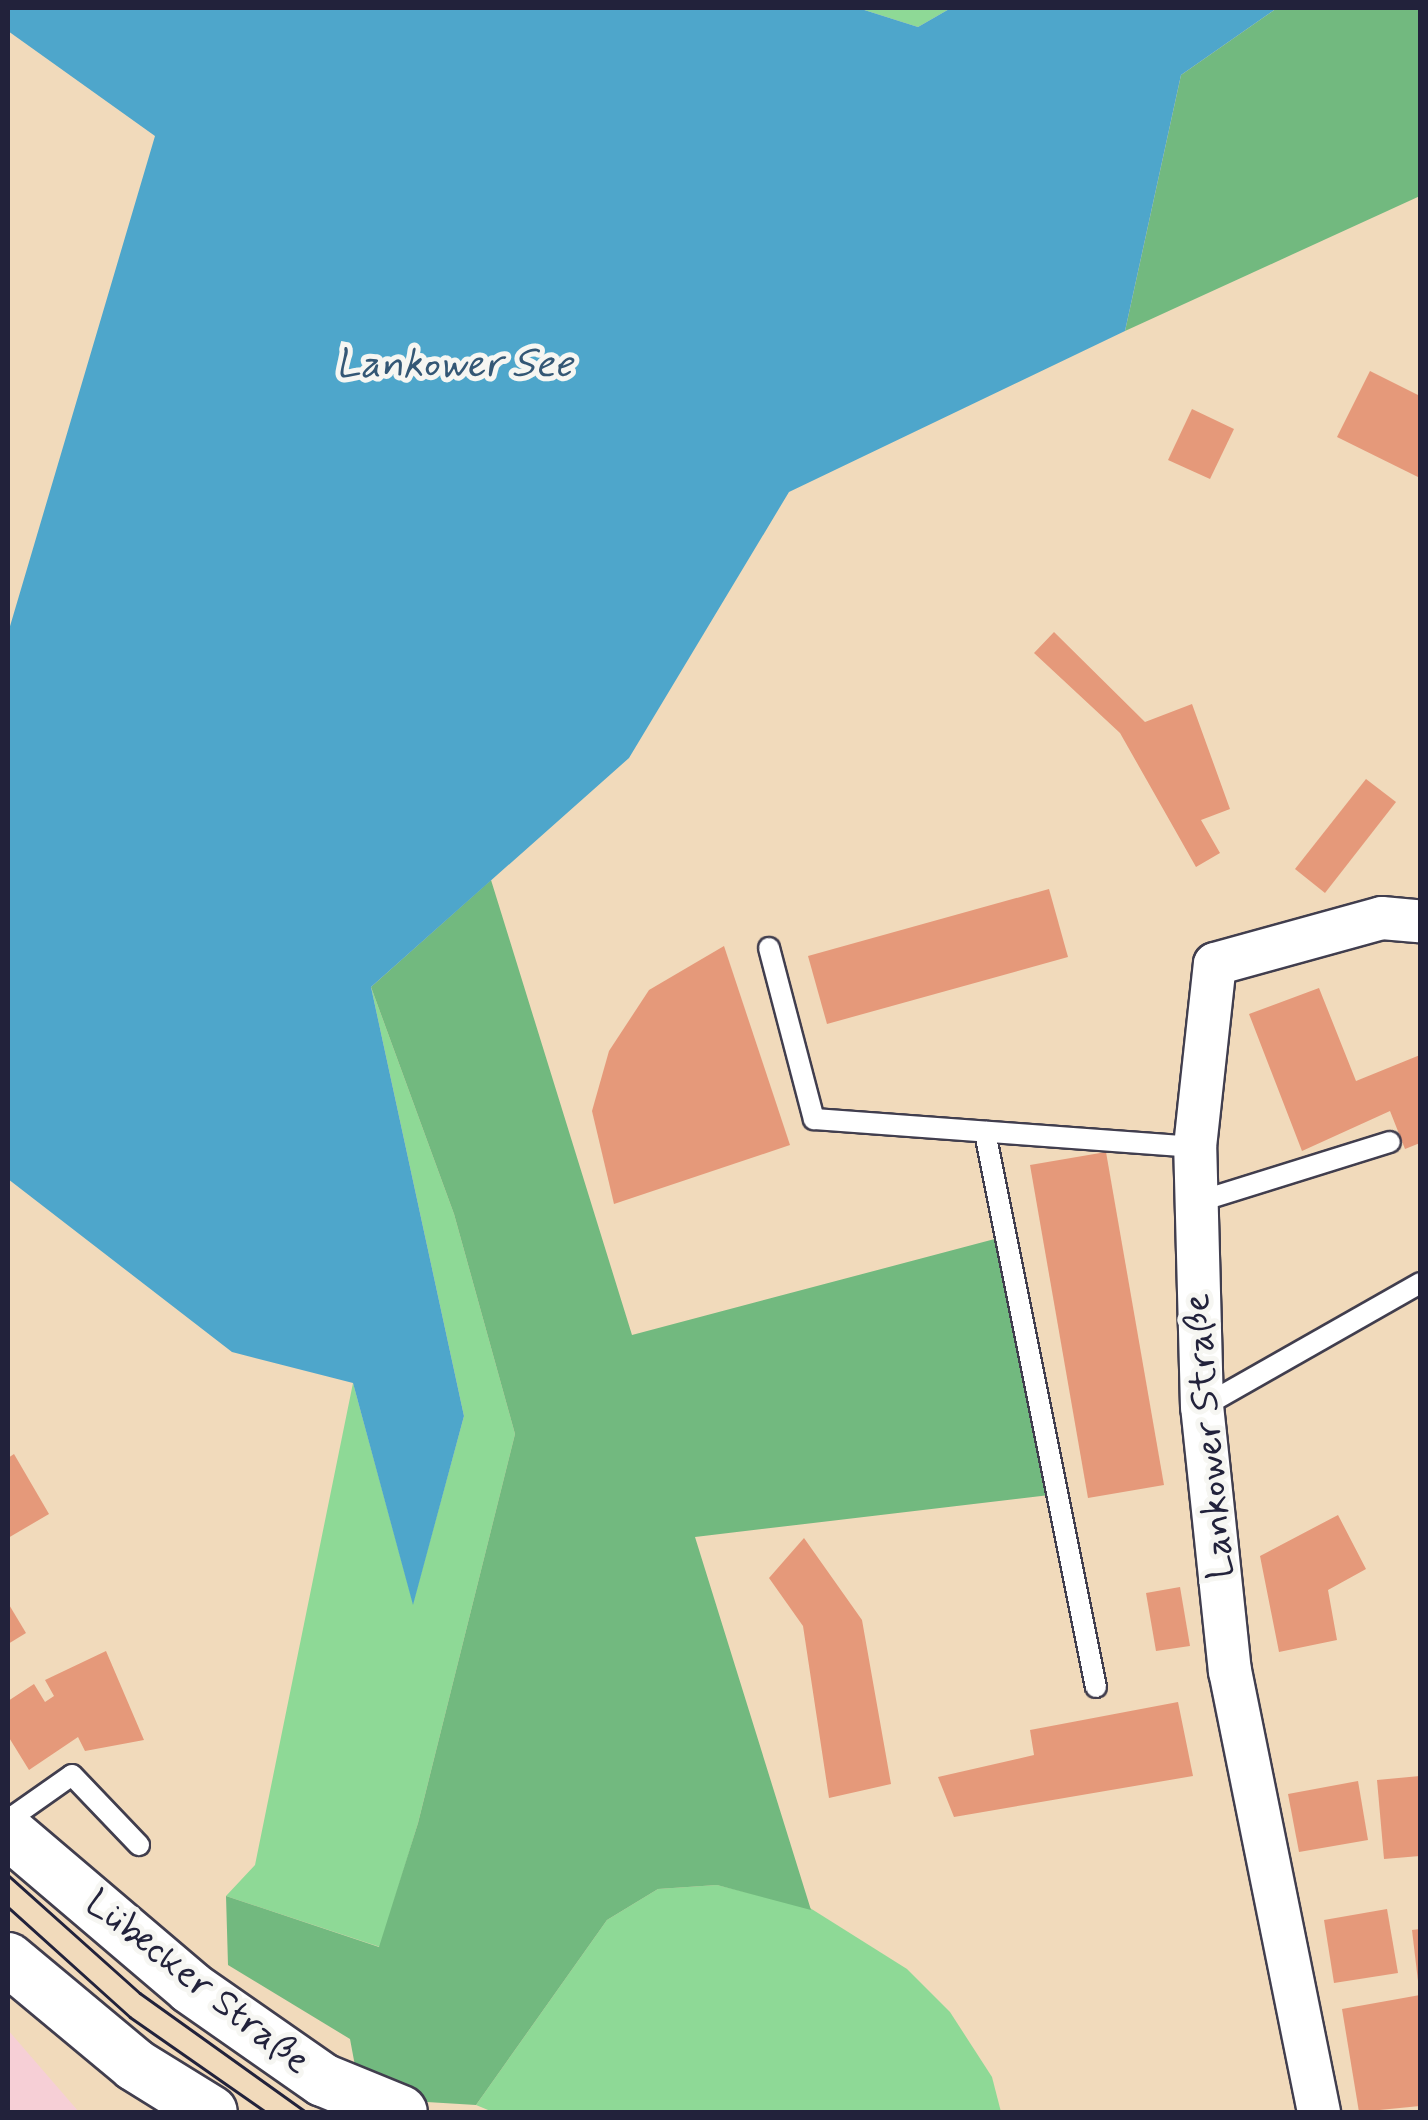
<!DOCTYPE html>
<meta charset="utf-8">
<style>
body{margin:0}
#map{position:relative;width:1428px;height:2120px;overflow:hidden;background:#f1dabb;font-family:Mynerve,sans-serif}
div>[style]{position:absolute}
.built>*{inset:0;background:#f6cfd6}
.green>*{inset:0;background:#8ed996}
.forest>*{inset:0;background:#72b97f}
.water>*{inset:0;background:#4ea6cb}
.building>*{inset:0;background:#e5997a}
.roads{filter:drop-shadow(2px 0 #413e4e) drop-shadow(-2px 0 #413e4e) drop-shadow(0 2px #413e4e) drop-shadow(0 -2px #413e4e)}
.service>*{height:20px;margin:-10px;padding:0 10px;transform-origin:10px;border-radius:10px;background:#fff}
.minor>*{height:42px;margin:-21px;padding:0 21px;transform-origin:21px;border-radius:21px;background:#fff}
.tertiary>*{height:52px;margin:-26px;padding:0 26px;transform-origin:26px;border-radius:26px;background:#fff}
.tram>*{height:2.5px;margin:-1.25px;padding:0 1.25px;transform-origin:1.25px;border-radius:1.25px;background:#22223b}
span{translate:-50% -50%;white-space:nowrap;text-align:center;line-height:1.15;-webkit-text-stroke:10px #f6f6f2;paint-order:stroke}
.street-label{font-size:38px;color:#22223b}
.water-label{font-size:40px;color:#345775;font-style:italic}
.frame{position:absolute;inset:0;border:10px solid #22223b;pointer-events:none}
</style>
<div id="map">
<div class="built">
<div style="clip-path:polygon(8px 2030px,79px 2112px,8px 2112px)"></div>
</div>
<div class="green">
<div style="clip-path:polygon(858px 8px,951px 8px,918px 27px)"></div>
<div style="clip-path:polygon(371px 987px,454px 1214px,515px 1434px,418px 1823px,380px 1947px,226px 1896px,255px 1865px,353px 1383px,413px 1603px,464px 1416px)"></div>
<div style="clip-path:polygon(717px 1885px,810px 1908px,907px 1969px,950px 2012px,992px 2077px,1001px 2112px,493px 2112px,476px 2105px,607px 1920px,658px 1889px)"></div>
</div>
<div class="forest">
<div style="clip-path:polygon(1277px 8px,1420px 8px,1420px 196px,1125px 331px,1181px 75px)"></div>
<div style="clip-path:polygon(491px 880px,632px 1335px,1006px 1236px,1058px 1494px,695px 1537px,811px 1910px,717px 1885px,658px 1889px,607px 1920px,476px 2105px,361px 2098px,350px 2039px,228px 1965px,226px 1896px,379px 1947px,418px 1823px,515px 1434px,454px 1214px,371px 987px)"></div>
</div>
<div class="water">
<div style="clip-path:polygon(8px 8px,858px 8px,918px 27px,951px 8px,1277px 8px,1181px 75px,1125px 331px,789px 492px,629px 758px,371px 987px,464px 1416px,413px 1605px,353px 1383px,232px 1352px,8px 1179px,8px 633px,155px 136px,8px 31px)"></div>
</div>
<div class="building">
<div style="clip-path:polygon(1370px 371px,1420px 396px,1420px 478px,1337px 437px)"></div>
<div style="clip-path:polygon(1192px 409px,1234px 429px,1210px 479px,1168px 460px)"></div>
<div style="clip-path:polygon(1054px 632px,1145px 722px,1192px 704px,1230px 809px,1201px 820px,1220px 853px,1196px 867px,1120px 733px,1034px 653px)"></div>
<div style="clip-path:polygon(1366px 779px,1396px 802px,1325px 893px,1295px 869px)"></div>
<div style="clip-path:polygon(1049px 889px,1068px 957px,827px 1024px,808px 956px)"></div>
<div style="clip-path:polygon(724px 946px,790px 1145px,614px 1204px,592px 1111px,609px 1051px,649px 990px)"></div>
<div style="clip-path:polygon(1319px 988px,1356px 1081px,1420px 1055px,1420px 1143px,1405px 1149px,1390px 1111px,1302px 1151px,1249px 1014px)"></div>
<div style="clip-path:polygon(1106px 1152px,1164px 1485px,1088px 1498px,1030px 1165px)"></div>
<div style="clip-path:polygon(14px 1454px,49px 1514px,8px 1538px,8px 1458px)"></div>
<div style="clip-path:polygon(1338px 1515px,1366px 1569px,1328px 1590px,1337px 1640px,1279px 1652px,1260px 1556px)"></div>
<div style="clip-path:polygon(804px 1538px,862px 1620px,891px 1784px,829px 1798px,803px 1626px,769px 1578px)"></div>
<div style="clip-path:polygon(1180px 1587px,1190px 1646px,1156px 1651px,1146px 1593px)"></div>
<div style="clip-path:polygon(8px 1603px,26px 1633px,8px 1644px)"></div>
<div style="clip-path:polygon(106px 1651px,144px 1740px,85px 1751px,78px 1737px,29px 1770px,8px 1736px,8px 1701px,34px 1684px,45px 1702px,54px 1696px,45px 1680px)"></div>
<div style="clip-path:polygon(1178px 1702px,1193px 1776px,954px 1817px,938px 1777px,1034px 1755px,1030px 1730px)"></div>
<div style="clip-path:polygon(1420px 1776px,1420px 1856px,1384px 1859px,1377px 1780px)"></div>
<div style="clip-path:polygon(1358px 1781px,1368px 1840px,1299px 1852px,1288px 1794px)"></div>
<div style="clip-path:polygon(1387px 1909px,1398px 1973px,1334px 1983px,1324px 1920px)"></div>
<div style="clip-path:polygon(1420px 1929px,1420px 1981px,1418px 1981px,1412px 1930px)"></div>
<div style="clip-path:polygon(1420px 1995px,1420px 2106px,1359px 2112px,1342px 2009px)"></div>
</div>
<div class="roads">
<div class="service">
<div style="left:769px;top:948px;width:177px;rotate:75.3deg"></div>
<div style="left:814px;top:1119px;width:382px;rotate:4.2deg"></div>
<div style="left:985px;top:1132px;width:566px;rotate:78.69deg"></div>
<div style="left:1194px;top:1203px;width:205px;rotate:-17.3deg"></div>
<div style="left:1202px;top:1407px;width:251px;rotate:-29.6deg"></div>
<div style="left:8px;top:1820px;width:78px;rotate:-35.1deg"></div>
<div style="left:72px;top:1775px;width:97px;rotate:46.3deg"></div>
</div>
<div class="minor">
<div style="left:1319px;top:2112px;width:449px;rotate:-101.4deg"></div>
<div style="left:1230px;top:1672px;width:266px;rotate:-96deg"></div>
<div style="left:1202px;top:1407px;width:260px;rotate:-91.5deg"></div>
<div style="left:1195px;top:1147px;width:184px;rotate:-83.8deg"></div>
<div style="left:1215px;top:964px;width:173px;rotate:-15.4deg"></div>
<div style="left:1382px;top:918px;width:38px;rotate:5deg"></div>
</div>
<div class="tertiary">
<div style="left:8px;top:1832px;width:240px;rotate:40.4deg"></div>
<div style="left:191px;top:1988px;width:161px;rotate:34.9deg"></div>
<div style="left:323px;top:2080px;width:84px;rotate:22.3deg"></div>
<div style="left:8px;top:1959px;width:165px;rotate:39.8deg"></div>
<div style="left:135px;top:2065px;width:89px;rotate:31.7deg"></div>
</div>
</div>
<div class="tram">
<div style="left:8px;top:1875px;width:177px;rotate:41.8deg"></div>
<div style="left:140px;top:1993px;width:204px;rotate:35.6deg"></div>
<div style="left:8px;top:1907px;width:164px;rotate:42deg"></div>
<div style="left:130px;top:2017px;width:166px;rotate:34.9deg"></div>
</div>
<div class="street-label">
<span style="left:1210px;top:1436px;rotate:-95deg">Lankower Straße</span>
<span style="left:197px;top:1983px;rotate:38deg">Lübecker Straße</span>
</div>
<div class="water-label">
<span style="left:454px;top:365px">Lankower See</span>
</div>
<div class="frame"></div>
</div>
